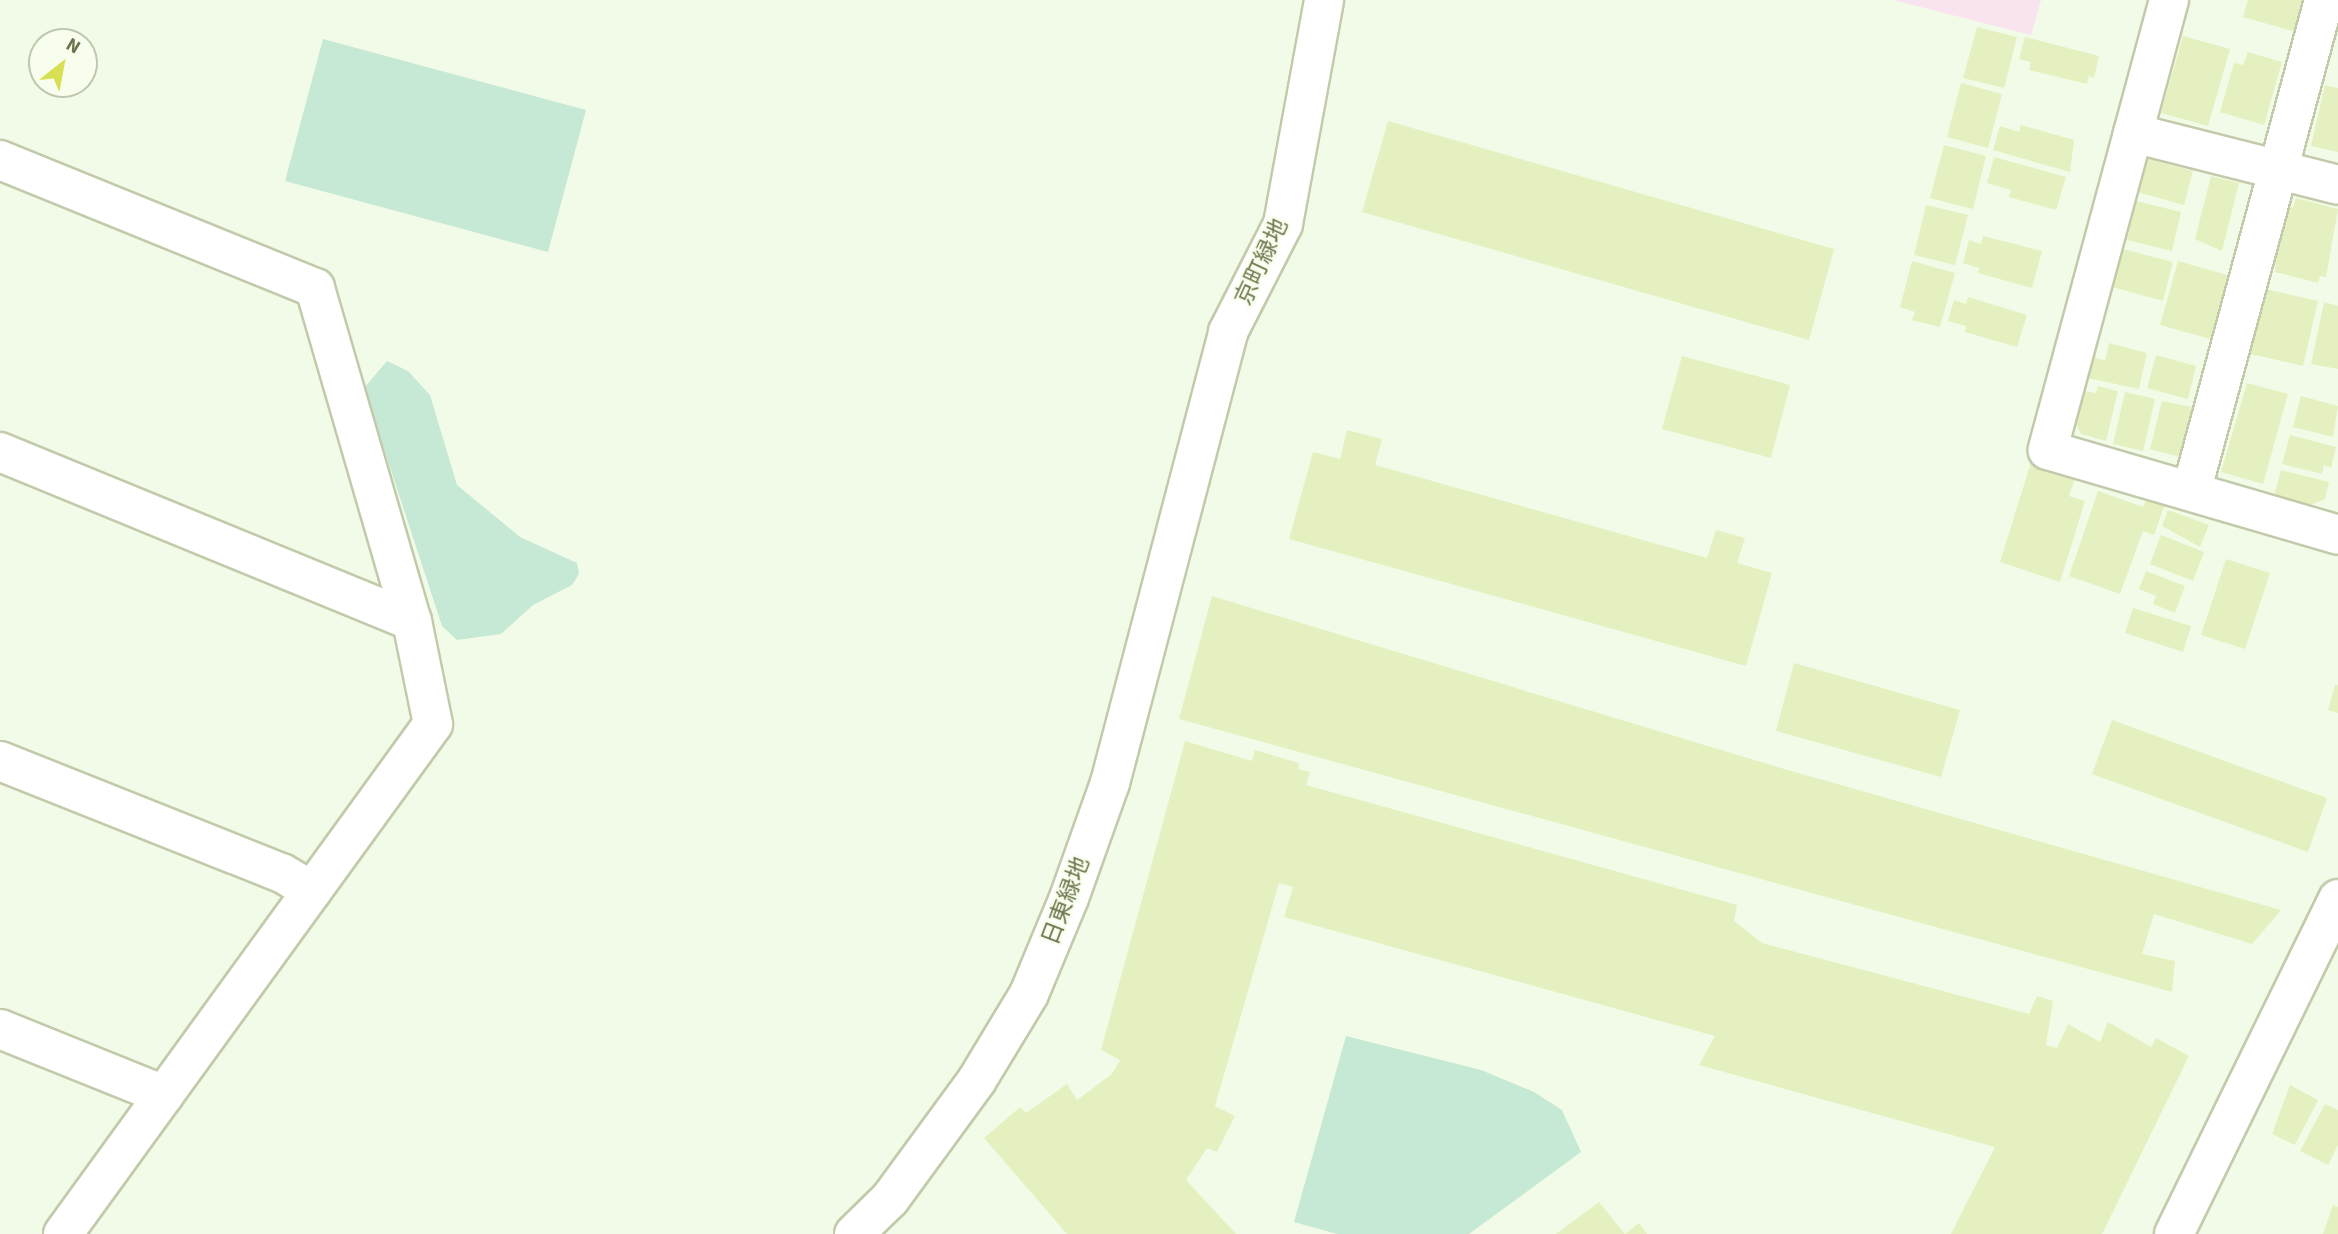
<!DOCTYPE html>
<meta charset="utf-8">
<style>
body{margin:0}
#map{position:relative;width:2338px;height:1234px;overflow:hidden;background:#f2fbe7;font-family:"Source Sans 3","Noto Sans JP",sans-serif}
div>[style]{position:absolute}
.education>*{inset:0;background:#f8e3ee}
.green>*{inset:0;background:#c6e9d5}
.building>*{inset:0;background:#e5f0c0}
.roads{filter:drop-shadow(2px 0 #c2caaa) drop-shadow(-2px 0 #c2caaa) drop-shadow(0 2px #c2caaa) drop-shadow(0 -2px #c2caaa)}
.street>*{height:38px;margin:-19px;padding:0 19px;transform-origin:19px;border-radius:19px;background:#fff}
.secondary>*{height:38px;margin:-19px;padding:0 19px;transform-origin:19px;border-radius:19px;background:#fff}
span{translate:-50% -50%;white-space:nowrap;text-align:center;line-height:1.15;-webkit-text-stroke:5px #f7feed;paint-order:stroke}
.street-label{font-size:23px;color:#6c744c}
.north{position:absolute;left:28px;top:28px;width:70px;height:70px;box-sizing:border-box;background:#f7feed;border:2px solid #bfc7ad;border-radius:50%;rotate:31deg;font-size:19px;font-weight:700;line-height:28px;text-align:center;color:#6c744c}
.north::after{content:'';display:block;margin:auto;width:24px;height:32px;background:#d7df52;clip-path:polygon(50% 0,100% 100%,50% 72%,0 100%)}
</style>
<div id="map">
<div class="education">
<div style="clip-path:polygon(1893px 0,2041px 0,2031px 35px)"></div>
</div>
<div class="green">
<div style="clip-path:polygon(323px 39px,586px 110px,548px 252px,285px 181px)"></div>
<div style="clip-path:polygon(387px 361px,408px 371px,430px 395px,457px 485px,520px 537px,577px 563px,579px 574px,572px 585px,533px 605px,501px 634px,457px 640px,442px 626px,364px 388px)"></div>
<div style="clip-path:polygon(1346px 1036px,1481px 1070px,1534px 1092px,1562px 1110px,1581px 1152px,1469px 1234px,1337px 1234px,1294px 1222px)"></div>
</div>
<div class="building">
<div style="clip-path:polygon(2248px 0,2305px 0,2296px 32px,2243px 17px)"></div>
<div style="clip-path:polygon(1977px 27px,2017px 37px,2004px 88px,1963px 78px)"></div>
<div style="clip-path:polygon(2183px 36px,2230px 49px,2208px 126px,2161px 113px)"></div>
<div style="clip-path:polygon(2025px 37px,2099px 56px,2094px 78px,2089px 76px,2087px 84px,2029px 70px,2031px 62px,2019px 59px)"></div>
<div style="clip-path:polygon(2248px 52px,2282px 62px,2264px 125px,2220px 112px,2234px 63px,2243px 65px)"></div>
<div style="clip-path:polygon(1961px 83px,2002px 94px,1988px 148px,1947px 137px)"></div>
<div style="clip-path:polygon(2325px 85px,2338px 88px,2338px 152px,2311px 146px)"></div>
<div style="clip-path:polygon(1388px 121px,1834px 249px,1809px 340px,1362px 212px)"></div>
<div style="clip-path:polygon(2021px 125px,2074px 140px,2070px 172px,1993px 150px,2000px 126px,2019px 132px)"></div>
<div style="clip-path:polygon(1944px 145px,1986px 156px,1973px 209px,1930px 198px)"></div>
<div style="clip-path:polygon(1994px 157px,2066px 177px,2056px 210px,2009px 197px,2011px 190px,1987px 183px)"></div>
<div style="clip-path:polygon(2145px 158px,2193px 171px,2184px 205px,2137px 192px)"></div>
<div style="clip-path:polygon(2211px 176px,2239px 183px,2222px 251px,2195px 239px)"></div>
<div style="clip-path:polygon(2296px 198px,2338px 209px,2326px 277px,2320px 276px,2318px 283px,2275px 272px,2276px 264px,2271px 263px,2285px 206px,2293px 208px)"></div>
<div style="clip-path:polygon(2136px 201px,2181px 212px,2172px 251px,2127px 240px)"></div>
<div style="clip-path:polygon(1926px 205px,1968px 215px,1955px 265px,1914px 255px)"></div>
<div style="clip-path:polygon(1983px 236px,2042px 251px,2032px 288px,1978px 273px,1979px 268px,1963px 263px,1969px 240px,1981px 244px)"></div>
<div style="clip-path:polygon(2115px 247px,2173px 262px,2163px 301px,2105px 285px)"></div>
<div style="clip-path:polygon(1912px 261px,1955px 273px,1940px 327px,1912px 320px,1915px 312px,1900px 307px)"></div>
<div style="clip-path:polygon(2178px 261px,2231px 276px,2214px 340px,2160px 325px)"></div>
<div style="clip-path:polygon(2261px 288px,2318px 301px,2303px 366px,2246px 353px)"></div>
<div style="clip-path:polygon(1968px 297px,2027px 315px,2017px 347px,1965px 332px,1966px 326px,1948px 321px,1954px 300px,1966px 304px)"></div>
<div style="clip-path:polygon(2324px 302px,2338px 306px,2338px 369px,2311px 364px)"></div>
<div style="clip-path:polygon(2109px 343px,2147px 353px,2139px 389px,2088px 378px,2093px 357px,2105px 361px)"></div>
<div style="clip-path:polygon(2156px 355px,2196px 366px,2188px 399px,2147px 388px)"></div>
<div style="clip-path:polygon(1682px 356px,1790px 385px,1771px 458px,1662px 429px)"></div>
<div style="clip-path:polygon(2247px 383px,2288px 394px,2263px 484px,2221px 472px)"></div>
<div style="clip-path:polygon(2098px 386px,2118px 391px,2106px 441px,2081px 434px,2074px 421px,2081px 390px,2096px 393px)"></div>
<div style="clip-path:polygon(2125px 392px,2155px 399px,2143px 451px,2113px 444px)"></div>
<div style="clip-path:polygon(2301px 396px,2338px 406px,2333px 437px,2293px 427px)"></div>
<div style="clip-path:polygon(2162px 401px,2192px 407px,2180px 457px,2150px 449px)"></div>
<div style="clip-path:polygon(1347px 430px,1382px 439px,1375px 465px,1707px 558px,1716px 530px,1745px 538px,1737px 563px,1772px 573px,1746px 666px,1289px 539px,1313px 452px,1340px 459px)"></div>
<div style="clip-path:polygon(2290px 435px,2336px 447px,2331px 468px,2324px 465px,2322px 474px,2282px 464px)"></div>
<div style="clip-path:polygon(2033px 456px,2078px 469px,2069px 496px,2085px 501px,2060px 582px,2000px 562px)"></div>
<div style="clip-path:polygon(2281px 470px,2329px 482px,2325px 499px,2310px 505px,2274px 496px)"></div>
<div style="clip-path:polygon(2098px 491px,2143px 507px,2148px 495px,2166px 501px,2154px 535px,2143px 531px,2120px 594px,2069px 576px)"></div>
<div style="clip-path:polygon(2168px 510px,2209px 525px,2200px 547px,2162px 526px)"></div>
<div style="clip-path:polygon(2161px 535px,2204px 552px,2193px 581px,2150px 564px)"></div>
<div style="clip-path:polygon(2226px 559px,2270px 573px,2245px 649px,2201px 635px)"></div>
<div style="clip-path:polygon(2146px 571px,2185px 586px,2175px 613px,2153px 604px,2156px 596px,2139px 589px)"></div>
<div style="clip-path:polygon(1212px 596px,1774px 766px,2281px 910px,2252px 944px,2154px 914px,2142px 954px,2175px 961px,2172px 992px,1179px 719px)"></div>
<div style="clip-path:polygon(2133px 608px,2191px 626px,2183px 652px,2125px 633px)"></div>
<div style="clip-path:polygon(1794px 663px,1960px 710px,1941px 777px,1776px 731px)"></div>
<div style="clip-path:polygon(2335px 685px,2338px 685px,2338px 713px,2328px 710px)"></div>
<div style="clip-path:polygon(2112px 720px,2327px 798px,2308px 852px,2092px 774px)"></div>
<div style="clip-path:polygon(1185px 741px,1252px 761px,1255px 750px,1299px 763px,1298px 769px,1310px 772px,1306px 785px,1737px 905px,1734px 921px,1762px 943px,2029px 1014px,2037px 996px,2053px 1001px,2046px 1045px,2057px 1048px,2068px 1024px,2100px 1042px,2108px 1022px,2151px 1047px,2156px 1038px,2189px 1056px,2102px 1234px,1951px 1234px,1995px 1147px,1699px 1065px,1715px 1036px,1284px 917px,1293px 887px,1279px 883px,1215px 1106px,1235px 1116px,1217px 1152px,1207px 1148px,1186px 1180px,1236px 1234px,1067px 1234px,984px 1138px,1020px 1107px,1026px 1113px,1067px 1084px,1077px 1100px,1112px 1074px,1120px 1060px,1101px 1050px)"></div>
<div style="clip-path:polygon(2290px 1085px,2318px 1100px,2295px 1145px,2272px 1134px)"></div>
<div style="clip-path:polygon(2325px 1104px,2338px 1110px,2338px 1145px,2328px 1165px,2300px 1151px)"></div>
<div style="clip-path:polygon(1599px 1202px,1625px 1234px,1639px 1223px,1647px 1234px,1556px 1234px)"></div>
<div style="clip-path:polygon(2333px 1205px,2338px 1207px,2338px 1234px,2323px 1234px)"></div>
</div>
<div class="roads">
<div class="street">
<div style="left:2169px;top:0;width:466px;rotate:105.1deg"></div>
<div style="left:2048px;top:450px;width:302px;rotate:16.3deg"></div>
<div style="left:2133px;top:133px;width:211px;rotate:14.2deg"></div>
<div style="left:0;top:160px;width:340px;rotate:22.1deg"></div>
<div style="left:315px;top:288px;width:347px;rotate:73.8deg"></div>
<div style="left:412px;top:621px;width:105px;rotate:78.5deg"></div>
<div style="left:433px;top:724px;width:630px;rotate:125.96deg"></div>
<div style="left:0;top:452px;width:445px;rotate:22.3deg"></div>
<div style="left:2192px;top:489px;width:507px;rotate:-74.89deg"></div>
<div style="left:0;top:761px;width:303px;rotate:21.7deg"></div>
<div style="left:282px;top:873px;width:35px;rotate:31deg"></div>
<div style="left:0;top:1029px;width:177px;rotate:21.9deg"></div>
<div style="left:854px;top:1234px;width:50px;rotate:-44.2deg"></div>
<div style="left:890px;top:1199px;width:147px;rotate:-53.8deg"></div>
<div style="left:977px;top:1080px;width:100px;rotate:-58.8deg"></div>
<div style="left:1029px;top:994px;width:104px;rotate:-67.4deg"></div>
<div style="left:1069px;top:898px;width:122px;rotate:-70.4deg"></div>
<div style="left:1110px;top:783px;width:466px;rotate:-75.3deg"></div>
<div style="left:1228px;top:332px;width:121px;rotate:-63deg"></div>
<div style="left:1283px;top:224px;width:228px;rotate:-79.6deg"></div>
</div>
<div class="secondary">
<div style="left:2174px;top:1234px;width:373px;rotate:-63.9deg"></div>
</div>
</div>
<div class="street-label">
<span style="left:1262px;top:262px;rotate:-65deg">京町緑地</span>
<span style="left:1066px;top:901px;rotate:-69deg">日東緑地</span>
</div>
<div class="north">N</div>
</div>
